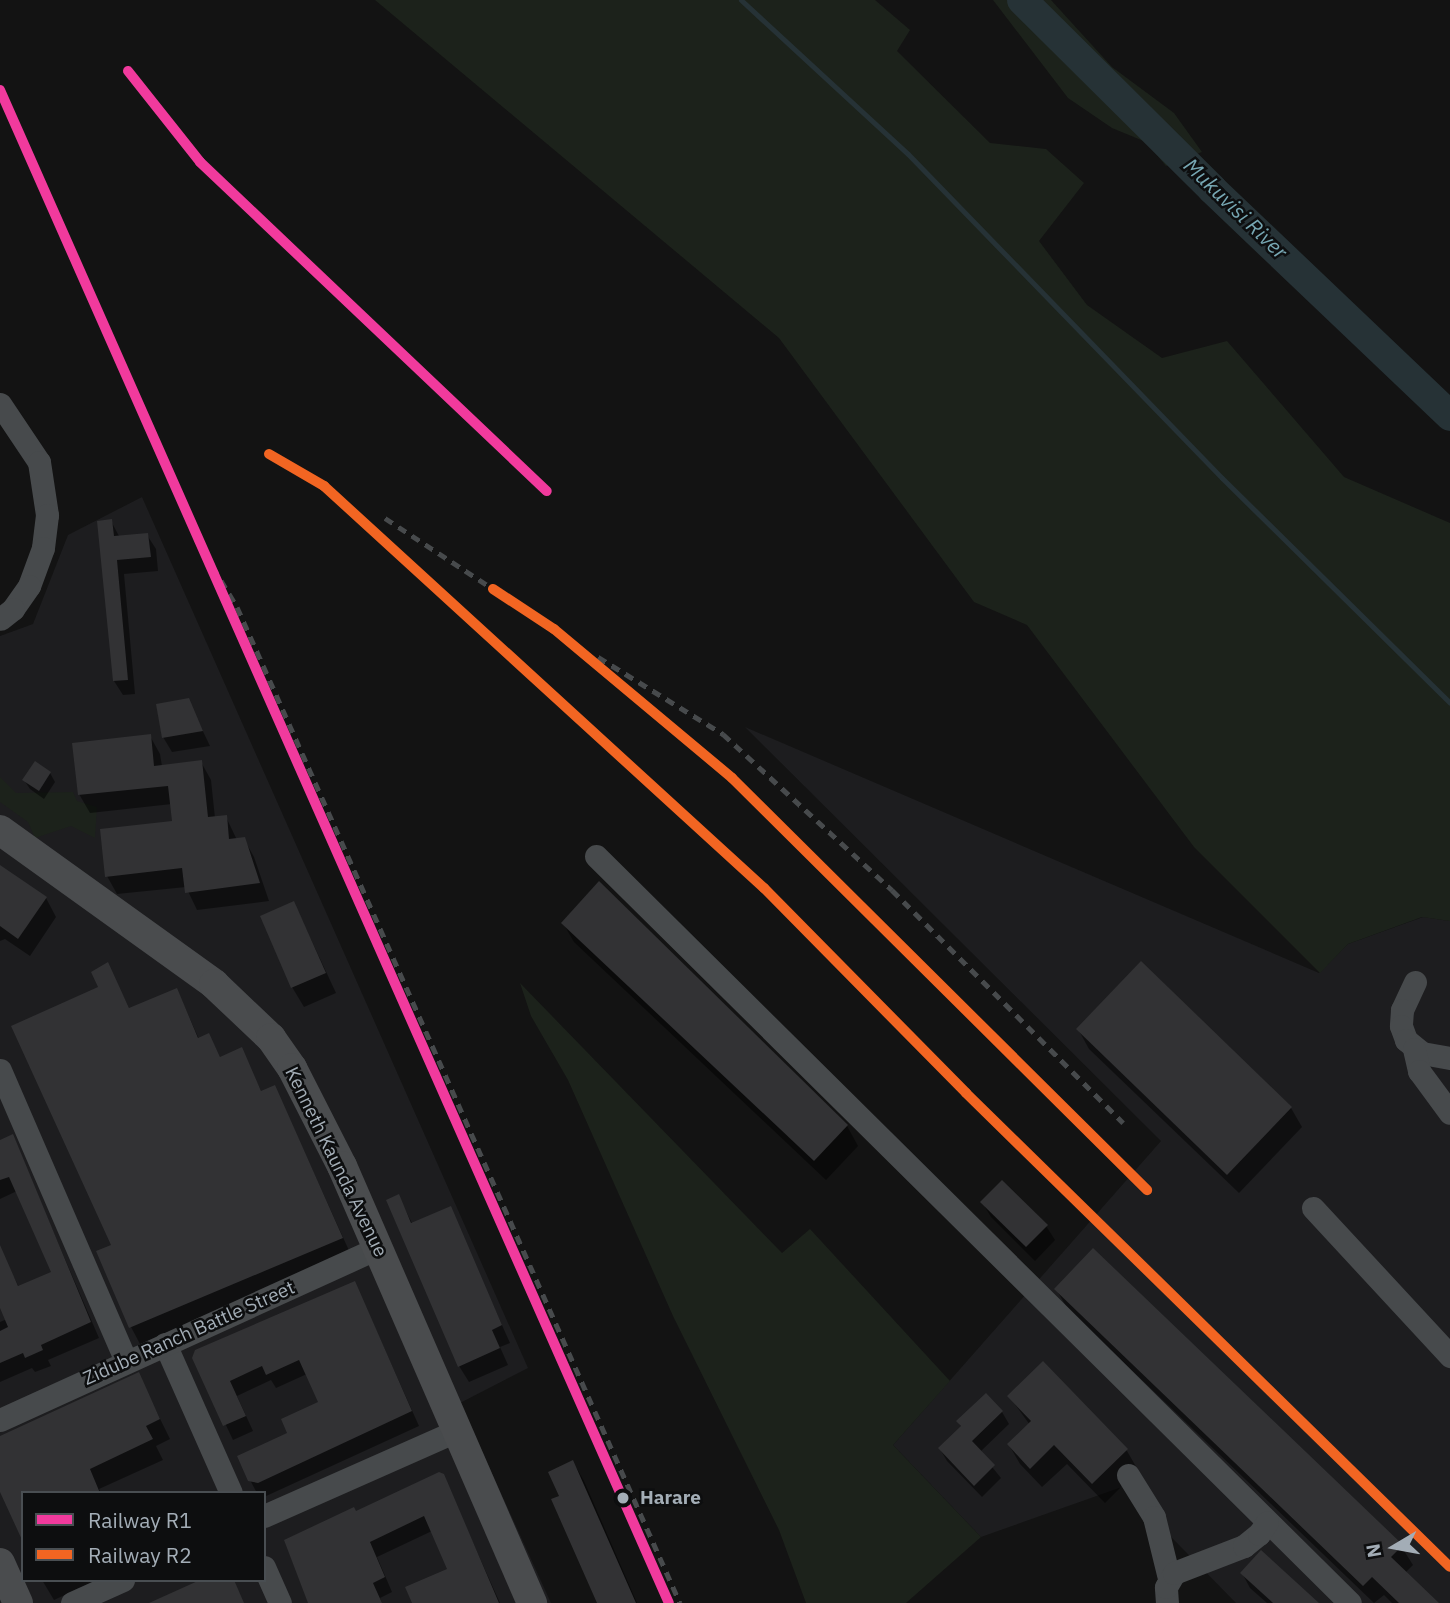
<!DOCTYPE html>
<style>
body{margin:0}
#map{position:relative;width:1450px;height:1603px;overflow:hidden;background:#131313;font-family:"IBM Plex Sans",sans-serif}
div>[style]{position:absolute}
.built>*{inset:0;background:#1d1d1f}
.green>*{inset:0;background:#1c221b}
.shadow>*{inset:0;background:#0007}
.stream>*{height:5px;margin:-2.5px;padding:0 2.5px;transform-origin:2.5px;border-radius:2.5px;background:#263236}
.river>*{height:30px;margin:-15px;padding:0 15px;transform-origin:15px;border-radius:15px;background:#263236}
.building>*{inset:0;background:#323234}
.minor>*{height:23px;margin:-11.5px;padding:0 11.5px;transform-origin:11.5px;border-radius:11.5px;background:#474a4c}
.major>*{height:30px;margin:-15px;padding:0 15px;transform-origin:15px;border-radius:15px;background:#4a4c4e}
.rail>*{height:5px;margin-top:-2.5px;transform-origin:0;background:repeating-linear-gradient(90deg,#474a4c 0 9px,transparent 0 16px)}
.rail-1>*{height:10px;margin:-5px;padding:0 5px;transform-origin:5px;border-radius:5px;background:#f13a9d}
.rail-2>*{height:10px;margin:-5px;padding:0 5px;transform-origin:5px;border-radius:5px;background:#f26522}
.dots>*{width:19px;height:19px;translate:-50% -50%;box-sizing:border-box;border:4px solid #0d0e0f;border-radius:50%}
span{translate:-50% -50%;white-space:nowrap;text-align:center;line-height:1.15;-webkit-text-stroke:5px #0d0e0f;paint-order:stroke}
.street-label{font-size:19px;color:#a3adb6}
.stop-label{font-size:19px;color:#a3adb6;font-weight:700}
.left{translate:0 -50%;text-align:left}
.water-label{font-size:21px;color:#77a7b3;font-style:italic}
.legend{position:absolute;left:21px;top:1491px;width:245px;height:91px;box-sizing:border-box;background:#0d0e0f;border:2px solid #494e52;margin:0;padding:9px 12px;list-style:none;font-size:21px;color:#a3adb6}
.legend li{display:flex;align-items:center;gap:14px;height:35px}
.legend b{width:35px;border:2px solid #494e52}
.north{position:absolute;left:1359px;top:1512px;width:70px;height:70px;-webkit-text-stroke:5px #0d0e0f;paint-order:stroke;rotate:260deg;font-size:19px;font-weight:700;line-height:28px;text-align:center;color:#a3adb6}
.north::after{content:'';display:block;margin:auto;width:24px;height:32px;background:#a3adb6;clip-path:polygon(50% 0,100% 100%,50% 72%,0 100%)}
</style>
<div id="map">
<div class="built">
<div style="clip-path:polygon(evenodd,142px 497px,528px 1368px,460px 1403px,551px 1603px,0 1603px,0 636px,33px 624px,68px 535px,142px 497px,23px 1493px,264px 1493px,264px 1580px,23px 1580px,23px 1493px)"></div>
<div style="clip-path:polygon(745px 727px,1319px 973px,1348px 944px,1423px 917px,1450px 921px,1450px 1603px,1236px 1603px,1122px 1487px,981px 1537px,893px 1445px,1161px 1141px)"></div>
</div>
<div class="green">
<div style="clip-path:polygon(375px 0,875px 0,910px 30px,897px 51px,990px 143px,1046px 149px,1084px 183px,1039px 241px,1087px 305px,1162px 358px,1227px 341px,1344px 477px,1450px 523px,1450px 921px,1422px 917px,1348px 944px,1320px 973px,1194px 847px,1027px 625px,974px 602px,779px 338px)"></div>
<div style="clip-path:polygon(993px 0,1051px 0,1112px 67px,1174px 113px,1202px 152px,1166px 166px,1146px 142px,1112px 128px,1068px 98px)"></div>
<div style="clip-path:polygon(0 777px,16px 793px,73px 792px,77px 801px,97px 807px,95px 838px,71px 826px,35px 838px,28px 822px,0 802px)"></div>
<div style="clip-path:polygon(520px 983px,782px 1253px,810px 1229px,950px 1381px,893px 1445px,981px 1537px,906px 1603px,806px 1603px,779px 1530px,673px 1316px,568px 1080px,531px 1016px)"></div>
</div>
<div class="shadow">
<div style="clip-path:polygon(111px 521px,120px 538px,147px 535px,156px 549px,158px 571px,124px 574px,135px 694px,123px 695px,114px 681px)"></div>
<div style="clip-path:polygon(188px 700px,210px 746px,172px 752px,163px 737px)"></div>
<div style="clip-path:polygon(150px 736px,160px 754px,162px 766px,201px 762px,211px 780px,215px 818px,226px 817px,237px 840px,244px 839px,254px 857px,269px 901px,197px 910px,186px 887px,117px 894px,107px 876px,174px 822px,172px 804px,90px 813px,79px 794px)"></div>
<div style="clip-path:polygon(50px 773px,55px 782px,44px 799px,30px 789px,24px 780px)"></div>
<div style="clip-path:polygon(0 867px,46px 898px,56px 917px,30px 956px,5px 939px,0 941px)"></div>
<div style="clip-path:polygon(294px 903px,336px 993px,304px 1007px,292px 987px)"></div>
<div style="clip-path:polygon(563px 923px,847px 1126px,858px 1146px,826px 1180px,574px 942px)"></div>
<div style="clip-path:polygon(108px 965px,130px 1010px,177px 990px,199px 1039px,209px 1035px,221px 1059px,241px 1050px,262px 1093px,275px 1087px,351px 1255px,140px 1344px,131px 1327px,113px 1246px,101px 988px)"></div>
<div style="clip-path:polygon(1078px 1029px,1291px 1108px,1302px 1127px,1239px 1193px,1089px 1049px)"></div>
<div style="clip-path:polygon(12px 1136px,99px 1338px,48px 1360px,51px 1366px,35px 1372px,32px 1368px,0 1382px,0 1322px,7px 1319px,0 1303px,0 1259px,3px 1257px,19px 1287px,53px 1273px,17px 1191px,0 1199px,0 1142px)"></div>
<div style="clip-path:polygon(398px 1196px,413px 1225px,450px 1209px,510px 1343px,500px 1347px,508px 1365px,469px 1382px,459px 1366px)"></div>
<div style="clip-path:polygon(982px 1202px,1046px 1226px,1055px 1240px,1035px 1261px,991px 1217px)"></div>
<div style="clip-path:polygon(355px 1283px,419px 1426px,264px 1497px,264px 1493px,257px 1493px,250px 1480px,320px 1403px,307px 1374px,276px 1388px,271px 1380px,237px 1396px,253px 1431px,233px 1440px,194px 1358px)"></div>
<div style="clip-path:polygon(1056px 1289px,1401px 1546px,1413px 1565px,1405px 1573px,1437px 1603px,1392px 1603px,1384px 1595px,1374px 1603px,1067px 1308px)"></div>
<div style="clip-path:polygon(1043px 1363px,1127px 1451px,1138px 1470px,1105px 1503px,1067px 1464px,1042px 1487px,1020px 1464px,1009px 1445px,1030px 1425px,1009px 1396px)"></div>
<div style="clip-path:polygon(138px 1374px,170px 1439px,156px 1446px,163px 1460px,99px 1489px,101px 1493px,23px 1493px,0 1488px,0 1438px)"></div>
<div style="clip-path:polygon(1002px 1412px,1009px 1424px,980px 1452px,1001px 1478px,982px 1497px,947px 1461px,940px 1449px,962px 1428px,958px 1422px)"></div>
<div style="clip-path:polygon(573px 1462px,584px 1481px,637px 1603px,599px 1603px)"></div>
<div style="clip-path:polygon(443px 1476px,500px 1603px,414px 1603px,449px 1570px,432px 1531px,377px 1557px,392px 1592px,380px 1598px,382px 1603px,310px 1603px,286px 1541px,353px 1509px,356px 1513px)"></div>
<div style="clip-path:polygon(1242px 1573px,1316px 1603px,1267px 1603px,1250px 1588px)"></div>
<div style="clip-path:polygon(42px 1580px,97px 1580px,54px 1600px)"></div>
</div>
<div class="stream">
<div style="left:741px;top:0;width:227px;rotate:42.7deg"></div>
<div style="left:908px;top:154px;width:451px;rotate:45.9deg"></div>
<div style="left:1222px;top:478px;width:320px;rotate:44.6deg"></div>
</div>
<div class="river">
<div style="left:1022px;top:0;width:268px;rotate:44.8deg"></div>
<div style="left:1212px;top:189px;width:329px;rotate:43.6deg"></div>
</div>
<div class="building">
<div style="clip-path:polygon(112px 519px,114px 536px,148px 533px,151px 557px,117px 560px,128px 680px,113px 681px,97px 521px)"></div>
<div style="clip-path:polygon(189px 698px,203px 731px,162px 738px,156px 704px)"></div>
<div style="clip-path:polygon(151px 734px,154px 766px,202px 760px,208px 817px,227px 815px,229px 839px,245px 837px,260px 883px,185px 893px,182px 868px,105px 877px,100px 829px,172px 821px,168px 786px,78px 795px,72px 743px)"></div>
<div style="clip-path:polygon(35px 761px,51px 772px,39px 791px,22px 780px)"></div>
<div style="clip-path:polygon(0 865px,47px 897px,18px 939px,0 926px)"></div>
<div style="clip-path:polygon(599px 881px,848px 1125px,814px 1161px,561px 923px)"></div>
<div style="clip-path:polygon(294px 901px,326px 973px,291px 988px,260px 916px)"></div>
<div style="clip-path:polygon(1141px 961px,1292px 1107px,1227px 1175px,1076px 1029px)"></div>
<div style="clip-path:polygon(108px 962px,129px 1008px,177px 988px,198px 1038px,209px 1033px,220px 1057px,242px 1047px,261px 1091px,275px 1085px,343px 1238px,129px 1328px,96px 1251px,111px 1245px,11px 1026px,98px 987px,91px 972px)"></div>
<div style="clip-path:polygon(13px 1134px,91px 1322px,41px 1345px,43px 1350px,25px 1358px,23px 1353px,0 1363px,0 1331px,8px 1327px,0 1308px,0 1245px,18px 1286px,51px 1272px,9px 1177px,0 1180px,0 1140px)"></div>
<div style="clip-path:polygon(1002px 1180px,1048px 1225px,1026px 1247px,980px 1202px)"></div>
<div style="clip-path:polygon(399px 1194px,411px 1223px,451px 1206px,502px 1325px,492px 1330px,500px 1348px,458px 1367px,386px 1200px)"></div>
<div style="clip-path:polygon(1093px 1248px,1403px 1545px,1391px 1557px,1439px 1603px,1399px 1603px,1372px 1577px,1363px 1586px,1054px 1289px)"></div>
<div style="clip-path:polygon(355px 1281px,412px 1411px,258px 1483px,248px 1481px,237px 1456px,287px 1433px,281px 1419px,318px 1402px,299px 1360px,266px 1375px,262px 1366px,230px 1381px,246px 1416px,223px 1426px,192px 1358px,195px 1350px)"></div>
<div style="clip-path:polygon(1043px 1361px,1128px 1449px,1092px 1484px,1054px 1445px,1030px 1469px,1007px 1444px,1031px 1421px,1007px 1396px)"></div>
<div style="clip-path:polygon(139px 1372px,160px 1419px,146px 1426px,153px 1439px,90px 1469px,100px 1493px,23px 1493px,23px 1542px,0 1492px,0 1436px)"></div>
<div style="clip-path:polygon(986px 1393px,1003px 1411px,972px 1441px,995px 1465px,974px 1486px,938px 1448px,961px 1426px,956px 1421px)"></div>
<div style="clip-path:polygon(573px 1460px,584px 1485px,636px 1603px,597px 1603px,551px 1499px,559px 1496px,548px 1472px)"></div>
<div style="clip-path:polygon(439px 1472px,444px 1474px,499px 1603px,412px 1603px,405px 1587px,447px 1569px,424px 1516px,370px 1542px,385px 1577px,373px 1583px,382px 1603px,308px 1603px,284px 1540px,354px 1507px,356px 1511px)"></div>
<div style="clip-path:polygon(1261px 1550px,1319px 1603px,1273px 1603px,1240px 1573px)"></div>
<div style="clip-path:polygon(200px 1580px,234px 1580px,244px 1603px,149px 1603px)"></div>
</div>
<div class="minor">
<div style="left:0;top:404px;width:70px;rotate:56.1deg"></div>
<div style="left:39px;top:462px;width:54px;rotate:81.4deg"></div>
<div style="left:47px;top:515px;width:33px;rotate:97deg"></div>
<div style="left:43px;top:548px;width:40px;rotate:110.2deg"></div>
<div style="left:29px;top:586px;width:28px;rotate:125deg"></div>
<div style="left:13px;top:609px;width:16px;rotate:142deg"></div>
<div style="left:596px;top:856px;width:1061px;rotate:44.73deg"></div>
<div style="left:1415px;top:982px;width:31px;rotate:115deg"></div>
<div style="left:1402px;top:1010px;width:16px;rotate:94deg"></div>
<div style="left:1401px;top:1026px;width:15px;rotate:70deg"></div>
<div style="left:1406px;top:1040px;width:21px;rotate:39deg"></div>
<div style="left:1422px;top:1053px;width:28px;rotate:10deg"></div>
<div style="left:1414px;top:1049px;width:23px;rotate:77deg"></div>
<div style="left:1419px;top:1071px;width:52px;rotate:53.6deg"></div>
<div style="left:0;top:1070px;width:317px;rotate:66.6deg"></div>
<div style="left:1313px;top:1208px;width:202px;rotate:47.2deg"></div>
<div style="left:165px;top:1344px;width:163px;rotate:66.1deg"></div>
<div style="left:0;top:1420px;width:415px;rotate:-24.5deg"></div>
<div style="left:1128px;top:1475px;width:49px;rotate:58.2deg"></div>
<div style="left:1154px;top:1517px;width:63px;rotate:76.2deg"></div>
<div style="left:264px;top:1516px;width:210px;rotate:-23.9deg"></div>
<div style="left:264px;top:1567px;width:39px;rotate:66deg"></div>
<div style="left:72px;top:1603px;width:56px;rotate:-24.3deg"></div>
<div style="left:1167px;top:1603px;width:16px;rotate:-94deg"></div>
<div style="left:1166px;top:1587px;width:16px;rotate:-60deg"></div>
<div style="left:1174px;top:1573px;width:75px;rotate:-21.1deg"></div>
<div style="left:1244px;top:1546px;width:19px;rotate:-39deg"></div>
<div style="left:1259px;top:1534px;width:14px;rotate:-56deg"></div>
</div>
<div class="major">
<div style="left:0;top:830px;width:264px;rotate:35.7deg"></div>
<div style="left:214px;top:984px;width:79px;rotate:43.5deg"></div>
<div style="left:271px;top:1038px;width:37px;rotate:55deg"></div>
<div style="left:292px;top:1068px;width:110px;rotate:63deg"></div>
<div style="left:342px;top:1166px;width:477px;rotate:66.5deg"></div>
<div style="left:0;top:1563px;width:44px;rotate:65.8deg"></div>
</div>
<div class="rail">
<div style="left:128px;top:71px;width:116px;rotate:51.6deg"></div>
<div style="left:200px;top:162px;width:478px;rotate:43.5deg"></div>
<div style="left:269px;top:454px;width:64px;rotate:30.2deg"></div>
<div style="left:324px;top:486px;width:596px;rotate:42.42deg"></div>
<div style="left:764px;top:888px;width:288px;rotate:45.4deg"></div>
<div style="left:966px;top:1093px;width:677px;rotate:44.4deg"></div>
<div style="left:385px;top:518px;width:202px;rotate:33.3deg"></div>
<div style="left:554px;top:629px;width:232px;rotate:39.9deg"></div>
<div style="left:732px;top:778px;width:585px;rotate:44.79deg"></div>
<div style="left:196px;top:539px;width:79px;rotate:58.9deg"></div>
<div style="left:237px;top:607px;width:1090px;rotate:66.02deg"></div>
<div style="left:598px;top:657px;width:147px;rotate:31.6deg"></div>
<div style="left:723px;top:734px;width:230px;rotate:42.7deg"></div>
<div style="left:892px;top:890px;width:328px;rotate:45.2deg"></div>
</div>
<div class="rail-1">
<div style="left:128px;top:71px;width:116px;rotate:51.6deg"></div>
<div style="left:200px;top:162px;width:478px;rotate:43.5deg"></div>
<div style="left:0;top:90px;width:1654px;rotate:66.15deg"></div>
</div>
<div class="rail-2">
<div style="left:269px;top:454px;width:64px;rotate:30.2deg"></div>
<div style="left:324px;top:486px;width:596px;rotate:42.42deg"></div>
<div style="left:764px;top:888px;width:288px;rotate:45.4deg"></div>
<div style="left:966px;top:1093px;width:677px;rotate:44.4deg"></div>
<div style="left:493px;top:589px;width:73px;rotate:33.3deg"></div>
<div style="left:554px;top:629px;width:232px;rotate:39.9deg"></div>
<div style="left:732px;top:778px;width:585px;rotate:44.79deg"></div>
</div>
<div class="dots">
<div style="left:623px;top:1498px;background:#a3adb6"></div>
</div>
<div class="street-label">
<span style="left:336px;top:1162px;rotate:64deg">Kenneth Kaunda Avenue</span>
<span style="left:189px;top:1333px;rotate:-24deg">Zidube Ranch Battle Street</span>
</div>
<div class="stop-label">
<span class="left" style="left:640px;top:1498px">Harare</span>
</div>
<div class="water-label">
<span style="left:1236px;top:208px;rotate:44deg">Mukuvisi River</span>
</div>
<ul class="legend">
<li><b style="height:9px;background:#f13a9d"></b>Railway R1</li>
<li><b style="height:9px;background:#f26522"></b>Railway R2</li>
</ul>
<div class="north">N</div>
</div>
